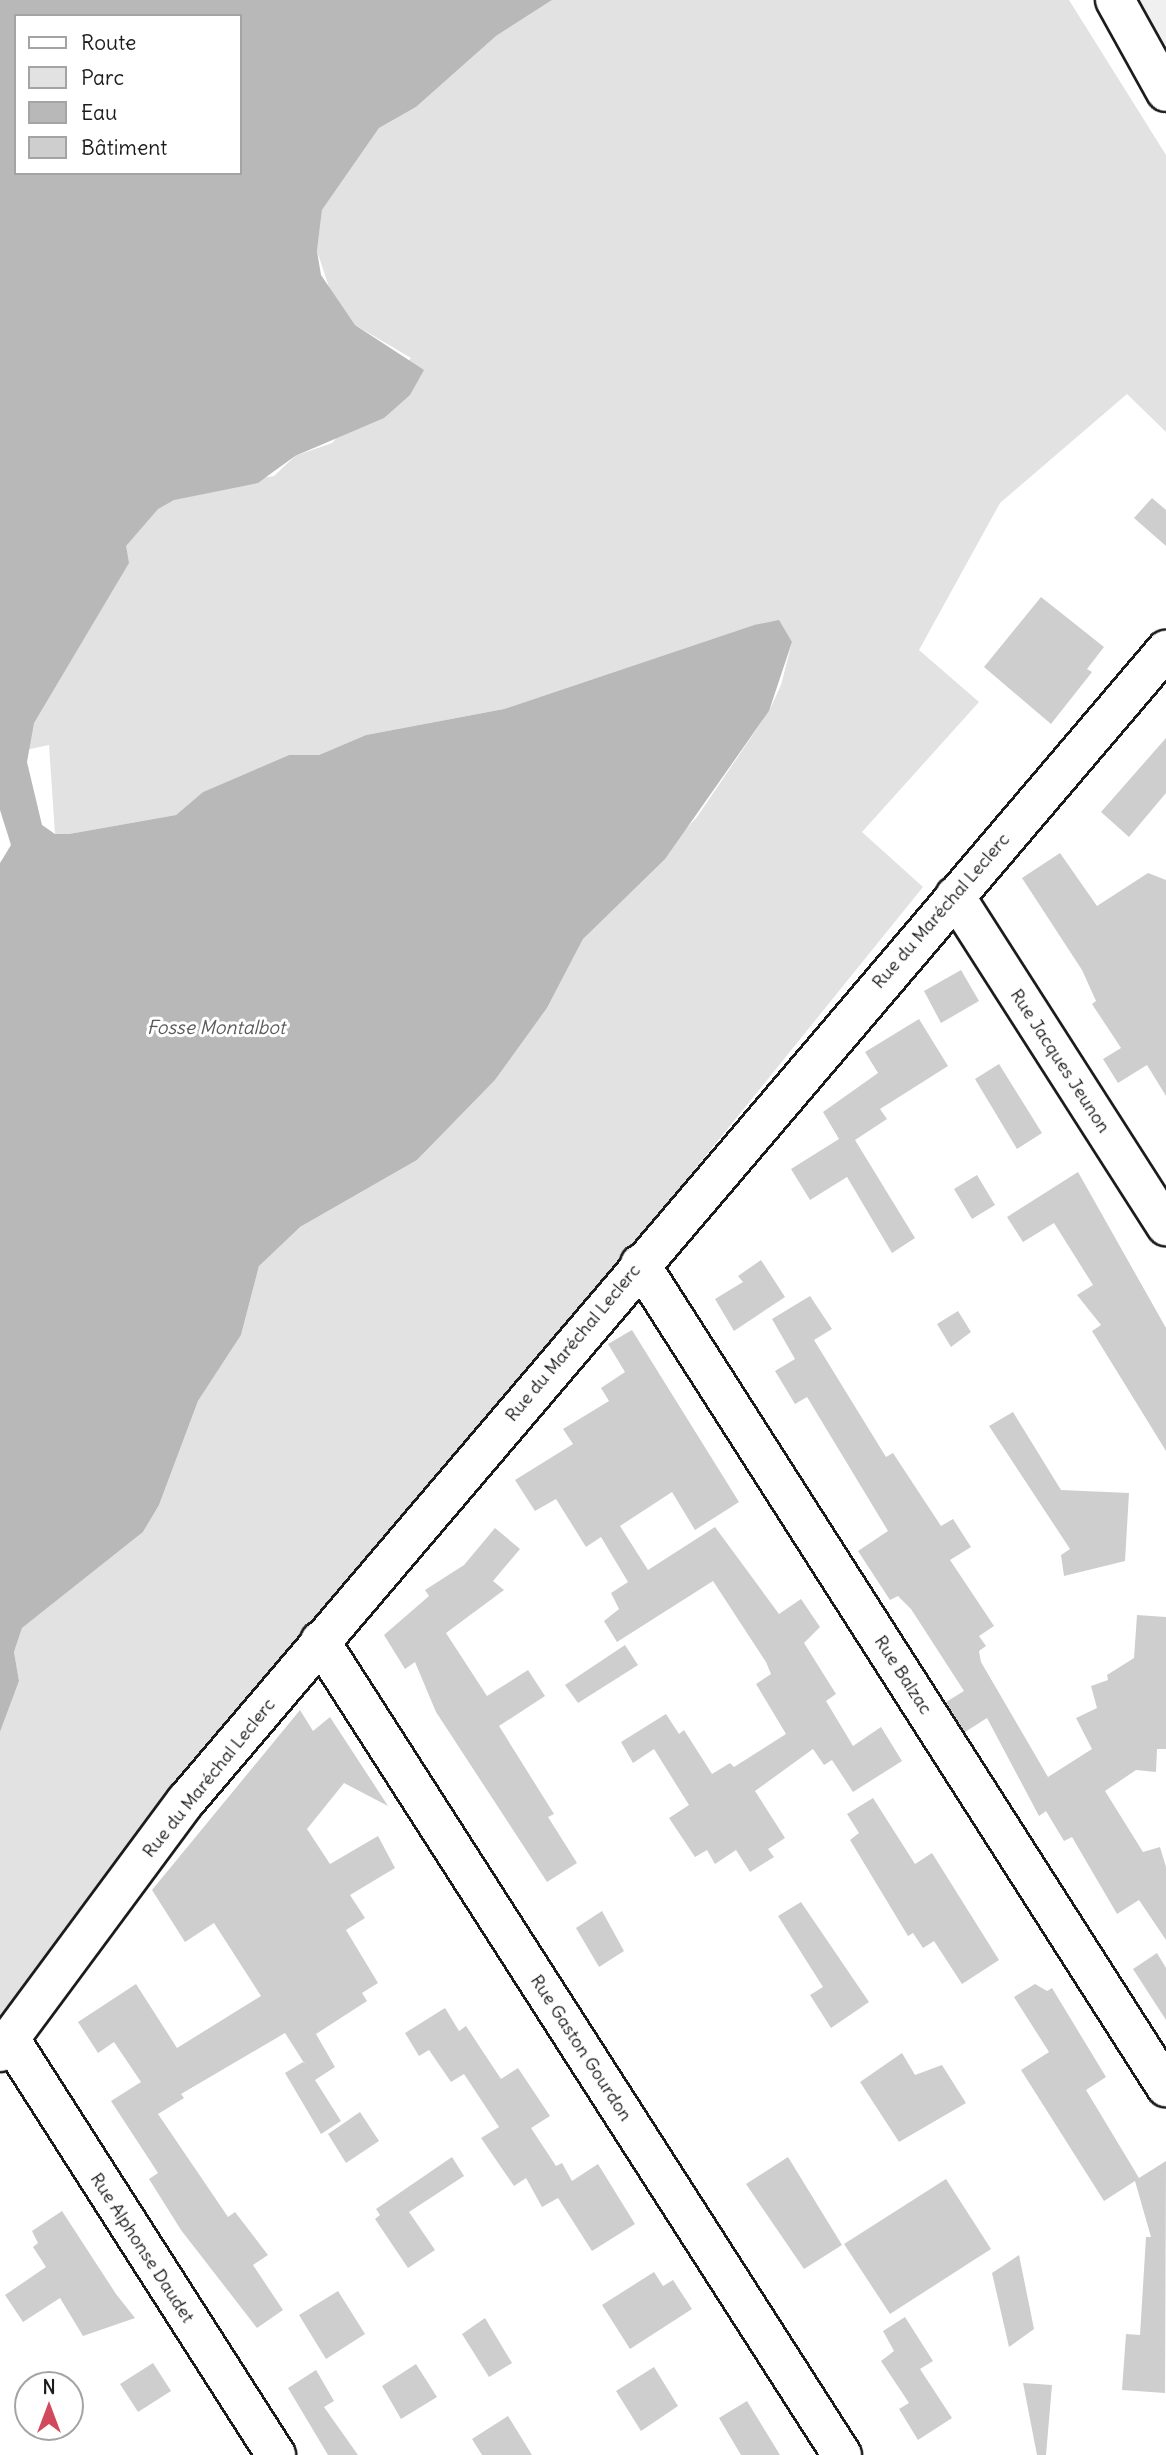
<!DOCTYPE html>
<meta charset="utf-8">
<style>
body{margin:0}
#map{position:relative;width:1166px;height:2455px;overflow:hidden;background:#fff;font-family:Delius,sans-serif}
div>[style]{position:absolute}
.built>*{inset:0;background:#f0f0f0}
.green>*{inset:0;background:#e2e2e2}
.water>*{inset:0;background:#b8b8b8}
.building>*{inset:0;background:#cecece}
.roads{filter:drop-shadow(2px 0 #1c1c1c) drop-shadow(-2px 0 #1c1c1c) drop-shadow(0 2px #1c1c1c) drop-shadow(0 -2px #1c1c1c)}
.minor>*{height:38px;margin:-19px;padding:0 19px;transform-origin:19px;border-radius:19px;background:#fff}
span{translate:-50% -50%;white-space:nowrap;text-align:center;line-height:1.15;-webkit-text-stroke:6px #fff;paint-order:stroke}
.street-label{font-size:18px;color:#1c1c1c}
.water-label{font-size:19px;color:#5a5a5a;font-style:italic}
.legend{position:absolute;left:14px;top:14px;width:228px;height:161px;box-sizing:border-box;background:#fff;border:2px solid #a4a4a4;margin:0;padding:9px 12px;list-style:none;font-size:21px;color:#1c1c1c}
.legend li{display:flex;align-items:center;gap:14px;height:35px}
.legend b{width:35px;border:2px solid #a4a4a4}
.north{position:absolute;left:14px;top:2371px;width:70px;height:70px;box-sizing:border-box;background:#fff;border:2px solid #a4a4a4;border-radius:50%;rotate:0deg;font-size:19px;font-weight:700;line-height:28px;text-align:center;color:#1c1c1c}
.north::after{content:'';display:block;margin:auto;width:24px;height:32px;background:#d1495b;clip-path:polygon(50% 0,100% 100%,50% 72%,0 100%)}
</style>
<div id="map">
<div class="built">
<div style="clip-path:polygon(1126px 0,1166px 0,1166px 60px)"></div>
</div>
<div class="green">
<div style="clip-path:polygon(552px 0,1069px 0,1166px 155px,1166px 432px,1127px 394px,1000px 503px,919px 650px,979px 702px,862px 832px,923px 887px,0 2029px,0 1732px,19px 1681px,14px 1652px,22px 1628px,143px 1532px,159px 1505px,198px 1401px,241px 1335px,259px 1266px,273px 1248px,300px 1227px,417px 1160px,495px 1080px,547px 1008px,583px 939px,697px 817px,769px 711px,781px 685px,792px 642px,754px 625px,504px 709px,366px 735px,319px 755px,289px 755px,203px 792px,176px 815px,69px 834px,55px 834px,49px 745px,21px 751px,53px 671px,136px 518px,186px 490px,274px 476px,295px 456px,332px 443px,411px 358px,355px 325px,330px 290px,317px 251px,322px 210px,379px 128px,416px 107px,496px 36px)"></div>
</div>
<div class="water">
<div style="clip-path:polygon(evenodd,0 0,552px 0,496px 36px,416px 107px,379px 128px,322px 210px,317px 251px,321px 275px,355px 325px,424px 370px,410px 395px,384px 418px,295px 456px,258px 483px,174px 500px,158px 509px,126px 546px,129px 563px,34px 723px,27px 762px,42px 825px,55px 834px,69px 834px,176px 815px,203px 792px,289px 755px,319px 755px,366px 735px,504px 709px,754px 625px,779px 620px,792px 642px,769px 711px,665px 859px,583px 939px,547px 1008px,495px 1080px,417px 1160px,300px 1227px,259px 1266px,241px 1335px,198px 1401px,159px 1505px,143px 1532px,22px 1628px,14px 1652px,19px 1681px,0 1732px,0 863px,11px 845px,0 810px,0 0,16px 16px,240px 16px,240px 173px,16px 173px,16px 16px)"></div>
</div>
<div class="building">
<div style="clip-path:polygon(1152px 498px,1166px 510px,1166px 546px,1134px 518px)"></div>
<div style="clip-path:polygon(1041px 597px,1104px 647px,1087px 669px,1092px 672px,1051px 724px,984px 667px)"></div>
<div style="clip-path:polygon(1166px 738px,1166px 793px,1129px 837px,1101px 812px)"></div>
<div style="clip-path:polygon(1060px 853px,1097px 906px,1148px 873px,1166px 880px,1166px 1096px,1147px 1065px,1118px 1083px,1103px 1059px,1121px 1048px,1092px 1004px,1096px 1001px,1082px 970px,1022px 878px)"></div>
<div style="clip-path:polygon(961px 970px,979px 1001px,941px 1023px,924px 991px)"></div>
<div style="clip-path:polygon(919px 1019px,948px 1066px,880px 1109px,887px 1119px,855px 1140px,915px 1238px,892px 1253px,847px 1177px,810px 1200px,791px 1169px,839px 1139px,823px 1112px,878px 1073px,865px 1052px)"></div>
<div style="clip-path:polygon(999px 1064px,1042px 1133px,1017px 1149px,975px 1079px)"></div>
<div style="clip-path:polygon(1078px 1172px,1166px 1328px,1166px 1451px,1092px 1331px,1101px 1325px,1077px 1295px,1093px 1285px,1054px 1223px,1023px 1242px,1007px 1217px)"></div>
<div style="clip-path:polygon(977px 1175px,995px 1205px,972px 1219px,954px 1189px)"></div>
<div style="clip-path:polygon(761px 1260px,785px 1297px,734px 1331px,715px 1299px,743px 1282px,738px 1276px)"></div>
<div style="clip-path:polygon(810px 1296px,832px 1329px,814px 1340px,886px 1457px,893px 1453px,941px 1526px,953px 1519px,971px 1547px,950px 1560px,994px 1626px,979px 1636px,986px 1646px,979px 1651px,981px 1662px,1048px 1777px,1092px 1749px,1076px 1718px,1097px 1708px,1091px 1686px,1108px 1680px,1107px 1675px,1134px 1658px,1137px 1615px,1166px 1617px,1166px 1749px,1157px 1749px,1156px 1772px,1136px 1770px,1105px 1791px,1143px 1852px,1160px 1847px,1166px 1867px,1166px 1940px,1139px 1900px,1117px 1914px,1072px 1837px,1064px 1841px,1046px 1811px,1039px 1816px,987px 1718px,965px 1732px,946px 1702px,964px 1691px,911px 1609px,898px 1596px,890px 1600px,858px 1551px,888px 1531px,807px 1397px,795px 1404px,775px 1371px,795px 1359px,772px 1319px)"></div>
<div style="clip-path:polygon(958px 1311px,971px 1332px,951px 1347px,937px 1324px)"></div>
<div style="clip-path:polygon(632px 1330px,739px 1502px,695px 1530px,672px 1492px,620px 1526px,648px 1570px,715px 1527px,779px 1614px,801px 1599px,820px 1627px,804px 1643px,836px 1694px,826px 1701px,853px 1746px,881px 1727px,902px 1761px,853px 1792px,832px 1760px,824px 1765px,813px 1749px,755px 1791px,785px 1838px,768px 1849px,774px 1857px,750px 1872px,736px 1850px,715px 1864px,707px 1850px,695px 1857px,669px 1818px,689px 1805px,654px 1749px,633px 1763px,621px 1742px,666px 1714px,679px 1734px,684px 1730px,712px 1774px,730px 1763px,734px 1767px,786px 1734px,756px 1684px,771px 1674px,766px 1662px,713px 1581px,617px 1642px,604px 1621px,619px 1609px,611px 1593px,628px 1582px,601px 1537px,586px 1547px,556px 1499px,535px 1511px,515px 1480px,573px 1444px,563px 1429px,609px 1401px,601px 1388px,625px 1372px,608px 1344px)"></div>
<div style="clip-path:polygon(1013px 1412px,1061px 1490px,1129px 1493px,1125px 1561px,1064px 1576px,1061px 1555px,1070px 1549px,989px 1426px)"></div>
<div style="clip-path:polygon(495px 1528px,520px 1549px,493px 1581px,504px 1590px,446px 1633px,487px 1696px,528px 1670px,545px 1696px,499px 1726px,554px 1814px,548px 1817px,577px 1863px,547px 1882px,436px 1712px,415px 1662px,405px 1669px,384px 1635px,429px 1596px,425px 1590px,464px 1565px)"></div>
<div style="clip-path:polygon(625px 1645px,638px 1665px,578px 1703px,565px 1685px)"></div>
<div style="clip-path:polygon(300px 1710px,313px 1731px,330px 1717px,388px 1806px,344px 1783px,307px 1829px,330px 1864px,378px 1836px,395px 1868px,350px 1895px,365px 1918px,346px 1930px,378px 1983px,362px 1993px,367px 2001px,316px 2034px,335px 2067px,315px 2080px,341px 2121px,321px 2134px,285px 2073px,303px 2062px,306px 2066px,285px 2033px,181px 2094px,184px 2098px,158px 2114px,228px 2217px,235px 2212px,268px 2255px,253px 2265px,283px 2310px,257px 2328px,181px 2230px,149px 2179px,158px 2173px,111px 2101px,141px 2082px,114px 2042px,98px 2053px,78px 2022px,136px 1984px,177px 2048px,261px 1996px,214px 1923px,185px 1942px,152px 1890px)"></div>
<div style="clip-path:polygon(873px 1798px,915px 1864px,932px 1853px,999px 1960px,962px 1984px,934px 1941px,923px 1948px,913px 1933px,908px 1936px,850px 1840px,859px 1833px,847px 1814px)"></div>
<div style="clip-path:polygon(801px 1902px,869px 2002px,831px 2028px,810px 1995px,823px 1987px,778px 1916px)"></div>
<div style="clip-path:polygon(602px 1911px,624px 1951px,599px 1967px,576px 1928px)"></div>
<div style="clip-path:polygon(1157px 1953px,1166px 1968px,1166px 2020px,1133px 1969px)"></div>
<div style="clip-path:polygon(1035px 1984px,1047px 1991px,1052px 1988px,1106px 2077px,1086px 2090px,1139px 2178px,1166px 2161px,1165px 2393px,1122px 2390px,1126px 2334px,1140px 2335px,1146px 2237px,1151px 2237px,1135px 2181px,1104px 2201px,1021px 2070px,1049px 2052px,1014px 1997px)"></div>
<div style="clip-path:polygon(445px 2008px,459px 2031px,466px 2026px,501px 2079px,518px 2068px,550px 2116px,531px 2128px,556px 2166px,562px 2163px,572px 2181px,598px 2164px,635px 2224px,592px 2251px,558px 2198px,542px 2207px,526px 2178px,514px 2186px,481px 2138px,499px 2127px,464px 2074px,451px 2082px,429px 2050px,419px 2056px,405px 2033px)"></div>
<div style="clip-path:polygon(902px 2053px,915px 2075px,942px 2065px,966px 2103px,899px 2142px,860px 2082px)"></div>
<div style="clip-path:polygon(360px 2112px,379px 2141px,346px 2163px,328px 2134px)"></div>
<div style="clip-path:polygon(452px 2157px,464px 2176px,409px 2212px,435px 2250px,408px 2268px,375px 2219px,380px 2215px,376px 2209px)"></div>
<div style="clip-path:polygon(788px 2157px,842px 2245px,804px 2269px,746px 2184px)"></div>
<div style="clip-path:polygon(946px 2179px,991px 2249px,890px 2314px,844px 2244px)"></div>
<div style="clip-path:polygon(62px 2211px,116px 2294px,135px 2318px,83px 2336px,60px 2298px,23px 2322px,5px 2295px,46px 2267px,33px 2247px,38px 2243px,32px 2231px)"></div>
<div style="clip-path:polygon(1019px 2255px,1034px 2329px,1009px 2347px,992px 2273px)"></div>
<div style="clip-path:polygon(654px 2272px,663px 2286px,673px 2280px,692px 2309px,630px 2349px,602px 2305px)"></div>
<div style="clip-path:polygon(338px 2291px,365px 2334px,326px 2359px,299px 2315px)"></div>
<div style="clip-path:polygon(905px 2317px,933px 2361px,920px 2369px,952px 2418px,918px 2440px,899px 2409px,909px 2403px,881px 2361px,894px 2351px,883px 2331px)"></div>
<div style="clip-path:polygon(485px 2318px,512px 2363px,489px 2377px,462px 2334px)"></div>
<div style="clip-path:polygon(153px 2363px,171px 2391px,138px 2412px,120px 2384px)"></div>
<div style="clip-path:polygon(416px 2364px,437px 2397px,401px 2419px,382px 2386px)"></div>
<div style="clip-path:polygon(654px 2367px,678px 2406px,641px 2431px,616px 2391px)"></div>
<div style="clip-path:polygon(316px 2370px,334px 2401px,324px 2407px,358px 2455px,328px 2455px,288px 2388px)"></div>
<div style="clip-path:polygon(1023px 2383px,1052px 2385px,1046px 2455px,1037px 2455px)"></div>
<div style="clip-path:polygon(747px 2401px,780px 2455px,741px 2455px,719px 2418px)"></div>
<div style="clip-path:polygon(508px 2416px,532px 2455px,482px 2455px,472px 2439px)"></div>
</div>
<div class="roads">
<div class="minor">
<div style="left:1115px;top:0;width:105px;rotate:61deg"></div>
<div style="left:955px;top:896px;width:392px;rotate:57.4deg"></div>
<div style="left:640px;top:1264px;width:977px;rotate:57.42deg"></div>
<div style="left:320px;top:1641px;width:967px;rotate:57.33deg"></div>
<div style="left:10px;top:2039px;width:494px;rotate:57.4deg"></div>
<div style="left:0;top:2052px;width:312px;rotate:-53.5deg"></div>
<div style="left:186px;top:1801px;width:1512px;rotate:-49.59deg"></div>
</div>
</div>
<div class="street-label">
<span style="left:941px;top:911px;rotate:-49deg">Rue du Maréchal Leclerc</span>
<span style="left:1060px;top:1061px;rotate:57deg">Rue Jacques Jeunon</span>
<span style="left:573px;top:1343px;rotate:-50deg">Rue du Maréchal Leclerc</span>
<span style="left:903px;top:1675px;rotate:57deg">Rue Balzac</span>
<span style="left:209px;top:1778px;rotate:-51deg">Rue du Maréchal Leclerc</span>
<span style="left:581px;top:2048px;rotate:57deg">Rue Gaston Gourdon</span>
<span style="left:142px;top:2248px;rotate:57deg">Rue Alphonse Daudet</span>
</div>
<div class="water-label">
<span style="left:216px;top:1028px">Fosse Montalbot</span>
</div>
<ul class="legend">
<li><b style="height:9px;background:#fff"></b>Route</li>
<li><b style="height:19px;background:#e2e2e2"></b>Parc</li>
<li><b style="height:19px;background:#b8b8b8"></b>Eau</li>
<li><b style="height:19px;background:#cecece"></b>Bâtiment</li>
</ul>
<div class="north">N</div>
</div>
